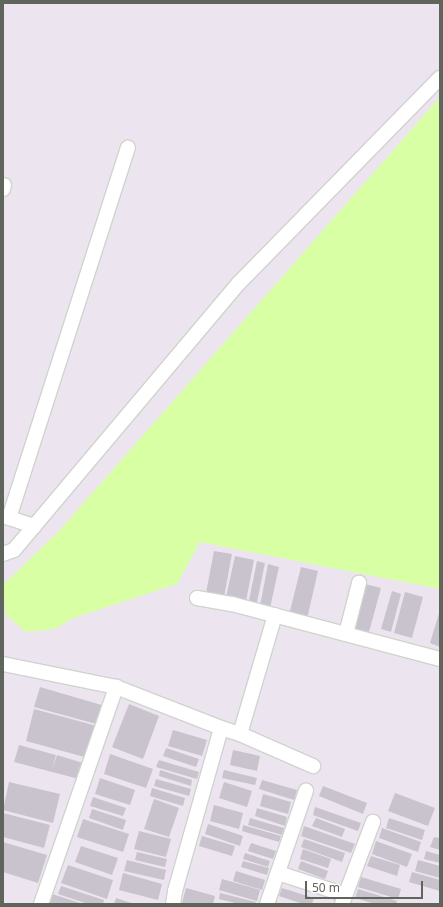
<!DOCTYPE html>
<style>
body{margin:0}
#map{position:relative;width:443px;height:907px;overflow:hidden;background:#ece5ef;font-family:"Noto Sans",sans-serif}
div>[style]{position:absolute}
.water>*{inset:0;background:#d9ffa5}
.building>*{inset:0;background:#c9c3cd}
.roads{filter:drop-shadow(1px 0 #cfd4cd) drop-shadow(-1px 0 #cfd4cd) drop-shadow(0 1px #cfd4cd) drop-shadow(0 -1px #cfd4cd)}
.street>*{height:14px;margin:-7px;padding:0 7px;transform-origin:7px;border-radius:7px;background:#fff}
span{translate:-50% -50%;white-space:nowrap;text-align:center;line-height:1.15;-webkit-text-stroke:4px #fff;paint-order:stroke}
.frame{position:absolute;inset:0;border:4px solid #60655c;pointer-events:none}
.scale{position:absolute;left:305px;top:881px;width:118px;height:18px;box-sizing:border-box;border:2px solid #60655c;border-top:0;padding-left:5px;font-size:12px;line-height:14px;white-space:nowrap;color:#60655c;-webkit-text-stroke:3px #fff;paint-order:stroke}
</style>
<div id="map">
<div class="water">
<div style="clip-path:polygon(440px 97px,440px 589px,200px 542px,177px 584px,73px 618px,55px 629px,26px 632px,6px 615px,3px 585px,59px 531px)"></div>
</div>
<div class="building">
<div style="clip-path:polygon(214px 551px,232px 554px,224px 597px,206px 593px)"></div>
<div style="clip-path:polygon(235px 556px,254px 560px,246px 601px,226px 597px)"></div>
<div style="clip-path:polygon(257px 561px,265px 563px,256px 607px,248px 605px)"></div>
<div style="clip-path:polygon(268px 564px,279px 567px,270px 608px,260px 606px)"></div>
<div style="clip-path:polygon(301px 567px,318px 571px,307px 619px,289px 615px)"></div>
<div style="clip-path:polygon(361px 583px,381px 588px,369px 632px,350px 627px)"></div>
<div style="clip-path:polygon(392px 591px,401px 594px,391px 632px,381px 629px)"></div>
<div style="clip-path:polygon(405px 592px,423px 597px,412px 638px,394px 633px)"></div>
<div style="clip-path:polygon(440px 610px,440px 647px,430px 643px)"></div>
<div style="clip-path:polygon(40px 687px,105px 706px,100px 725px,34px 707px)"></div>
<div style="clip-path:polygon(129px 704px,159px 716px,143px 759px,112px 747px)"></div>
<div style="clip-path:polygon(34px 709px,97px 726px,88px 758px,26px 741px)"></div>
<div style="clip-path:polygon(173px 730px,207px 740px,202px 756px,168px 746px)"></div>
<div style="clip-path:polygon(19px 745px,56px 755px,52px 770px,57px 755px,83px 763px,79px 779px,14px 762px)"></div>
<div style="clip-path:polygon(166px 748px,199px 759px,196px 767px,163px 756px)"></div>
<div style="clip-path:polygon(233px 750px,260px 756px,257px 771px,230px 765px)"></div>
<div style="clip-path:polygon(110px 754px,153px 769px,146px 788px,104px 774px)"></div>
<div style="clip-path:polygon(159px 760px,199px 772px,197px 779px,156px 767px)"></div>
<div style="clip-path:polygon(160px 770px,192px 780px,191px 786px,159px 776px)"></div>
<div style="clip-path:polygon(224px 770px,257px 778px,255px 785px,222px 778px)"></div>
<div style="clip-path:polygon(100px 778px,135px 790px,130px 805px,95px 794px)"></div>
<div style="clip-path:polygon(156px 779px,191px 789px,189px 796px,154px 786px)"></div>
<div style="clip-path:polygon(262px 780px,297px 790px,294px 800px,259px 789px)"></div>
<div style="clip-path:polygon(9px 782px,60px 794px,53px 823px,3px 810px)"></div>
<div style="clip-path:polygon(224px 782px,252px 791px,247px 807px,219px 798px)"></div>
<div style="clip-path:polygon(323px 786px,367px 803px,363px 814px,319px 796px)"></div>
<div style="clip-path:polygon(152px 788px,185px 798px,183px 806px,150px 796px)"></div>
<div style="clip-path:polygon(395px 793px,435px 808px,428px 826px,388px 811px)"></div>
<div style="clip-path:polygon(263px 794px,291px 802px,288px 814px,260px 806px)"></div>
<div style="clip-path:polygon(93px 797px,126px 808px,123px 816px,90px 806px)"></div>
<div style="clip-path:polygon(154px 799px,179px 808px,169px 837px,144px 829px)"></div>
<div style="clip-path:polygon(214px 805px,243px 813px,239px 829px,210px 821px)"></div>
<div style="clip-path:polygon(315px 807px,361px 823px,358px 831px,313px 815px)"></div>
<div style="clip-path:polygon(257px 808px,287px 817px,285px 826px,255px 816px)"></div>
<div style="clip-path:polygon(92px 809px,126px 820px,123px 830px,89px 818px)"></div>
<div style="clip-path:polygon(3px 813px,50px 825px,44px 848px,3px 837px)"></div>
<div style="clip-path:polygon(250px 818px,284px 828px,282px 835px,248px 825px)"></div>
<div style="clip-path:polygon(316px 818px,345px 829px,342px 837px,312px 826px)"></div>
<div style="clip-path:polygon(389px 818px,425px 830px,422px 840px,386px 828px)"></div>
<div style="clip-path:polygon(83px 819px,129px 834px,123px 852px,77px 837px)"></div>
<div style="clip-path:polygon(208px 824px,243px 836px,240px 846px,205px 834px)"></div>
<div style="clip-path:polygon(243px 825px,281px 836px,279px 842px,242px 831px)"></div>
<div style="clip-path:polygon(304px 826px,355px 844px,351px 853px,301px 836px)"></div>
<div style="clip-path:polygon(382px 828px,421px 842px,418px 852px,379px 838px)"></div>
<div style="clip-path:polygon(139px 831px,171px 839px,166px 857px,134px 849px)"></div>
<div style="clip-path:polygon(202px 836px,235px 846px,232px 856px,199px 846px)"></div>
<div style="clip-path:polygon(434px 837px,440px 838px,440px 850px,430px 847px)"></div>
<div style="clip-path:polygon(304px 839px,345px 853px,342px 862px,301px 847px)"></div>
<div style="clip-path:polygon(376px 841px,412px 854px,407px 867px,372px 854px)"></div>
<div style="clip-path:polygon(3px 842px,47px 855px,38px 883px,3px 872px)"></div>
<div style="clip-path:polygon(251px 843px,276px 851px,273px 859px,248px 851px)"></div>
<div style="clip-path:polygon(81px 846px,118px 858px,112px 875px,75px 862px)"></div>
<div style="clip-path:polygon(303px 849px,331px 859px,328px 868px,300px 859px)"></div>
<div style="clip-path:polygon(426px 851px,440px 855px,440px 863px,424px 859px)"></div>
<div style="clip-path:polygon(137px 852px,167px 859px,165px 867px,135px 860px)"></div>
<div style="clip-path:polygon(245px 853px,270px 861px,268px 867px,243px 859px)"></div>
<div style="clip-path:polygon(371px 856px,400px 865px,397px 876px,367px 866px)"></div>
<div style="clip-path:polygon(127px 860px,166px 870px,164px 880px,124px 871px)"></div>
<div style="clip-path:polygon(418px 860px,440px 866px,440px 878px,415px 871px)"></div>
<div style="clip-path:polygon(243px 861px,269px 868px,267px 875px,241px 867px)"></div>
<div style="clip-path:polygon(301px 861px,328px 871px,325px 879px,298px 869px)"></div>
<div style="clip-path:polygon(68px 865px,113px 880px,107px 899px,61px 883px)"></div>
<div style="clip-path:polygon(236px 871px,265px 880px,262px 890px,233px 881px)"></div>
<div style="clip-path:polygon(412px 872px,440px 880px,440px 891px,409px 882px)"></div>
<div style="clip-path:polygon(123px 873px,162px 884px,158px 900px,119px 890px)"></div>
<div style="clip-path:polygon(361px 877px,401px 889px,398px 899px,358px 887px)"></div>
<div style="clip-path:polygon(222px 879px,260px 890px,257px 901px,219px 890px)"></div>
<div style="clip-path:polygon(61px 886px,104px 900px,103px 904px,88px 904px,58px 894px)"></div>
<div style="clip-path:polygon(186px 888px,215px 896px,213px 904px,182px 903px)"></div>
<div style="clip-path:polygon(282px 888px,314px 898px,312px 904px,303px 904px,279px 896px)"></div>
<div style="clip-path:polygon(358px 889px,397px 901px,396px 904px,375px 904px,355px 898px)"></div>
<div style="clip-path:polygon(220px 893px,256px 902px,255px 904px,239px 904px,219px 899px)"></div>
<div style="clip-path:polygon(52px 894px,83px 904px,49px 904px)"></div>
<div style="clip-path:polygon(116px 898px,134px 904px,114px 904px)"></div>
</div>
<div class="roads">
<div class="street">
<div style="left:3px;top:189px;width:4px;rotate:-76deg"></div>
<div style="left:3px;top:516px;width:33px;rotate:18deg"></div>
<div style="left:9px;top:518px;width:389px;rotate:-72.2deg"></div>
<div style="left:3px;top:554px;width:12px;rotate:-20deg"></div>
<div style="left:14px;top:550px;width:349px;rotate:-49.9deg"></div>
<div style="left:239px;top:283px;width:287px;rotate:-45.6deg"></div>
<div style="left:197px;top:598px;width:36px;rotate:10deg"></div>
<div style="left:232px;top:604px;width:215px;rotate:14.8deg"></div>
<div style="left:346px;top:634px;width:53px;rotate:-75.7deg"></div>
<div style="left:3px;top:664px;width:115px;rotate:11.5deg"></div>
<div style="left:116px;top:687px;width:113px;rotate:21.3deg"></div>
<div style="left:221px;top:728px;width:20px;rotate:18deg"></div>
<div style="left:240px;top:734px;width:80px;rotate:23.7deg"></div>
<div style="left:240px;top:734px;width:124px;rotate:-73.6deg"></div>
<div style="left:278px;top:873px;width:71px;rotate:17.9deg"></div>
<div style="left:41px;top:904px;width:230px;rotate:-70.9deg"></div>
<div style="left:173px;top:904px;width:13px;rotate:-81deg"></div>
<div style="left:175px;top:891px;width:169px;rotate:-74.2deg"></div>
<div style="left:267px;top:904px;width:120px;rotate:-71deg"></div>
<div style="left:342px;top:904px;width:88px;rotate:-69.3deg"></div>
</div>
</div>
<div class="frame"></div>
<div class="scale">50 m</div>
</div>
